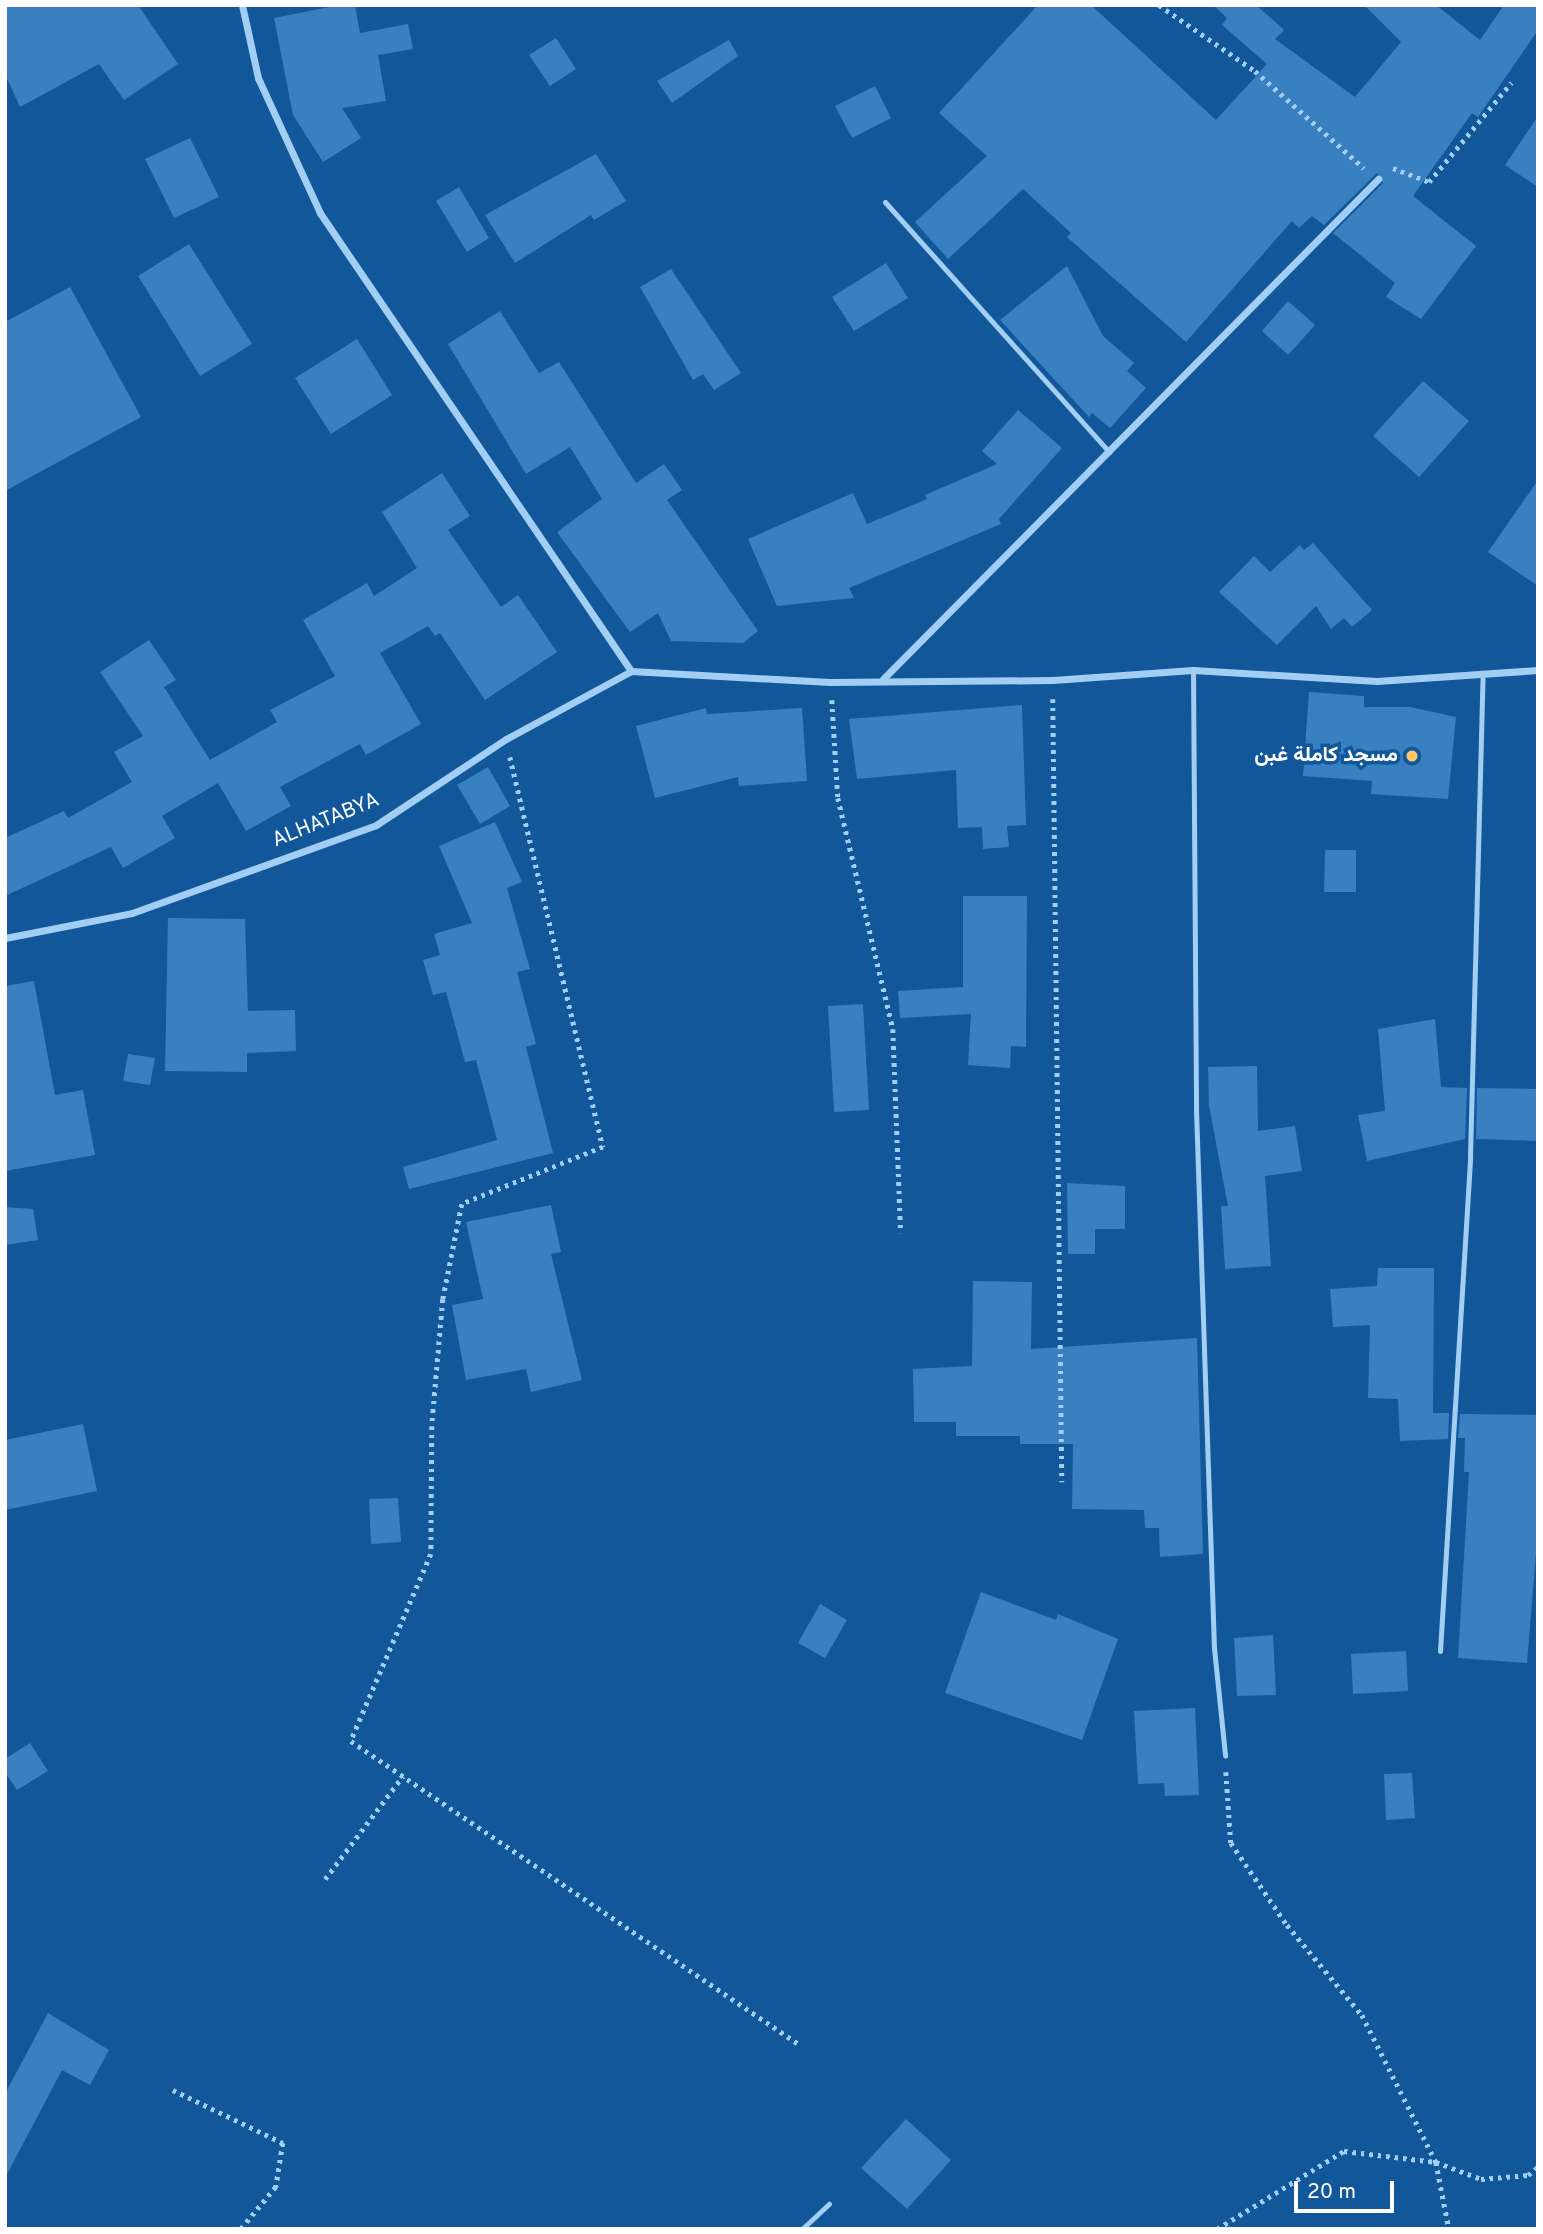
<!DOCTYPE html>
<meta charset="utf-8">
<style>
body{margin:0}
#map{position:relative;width:1543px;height:2234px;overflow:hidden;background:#11579a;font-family:Overpass,Vazirmatn,sans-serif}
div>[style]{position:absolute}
.building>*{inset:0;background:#3980c1}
.path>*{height:4.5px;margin-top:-2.25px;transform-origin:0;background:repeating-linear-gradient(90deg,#a3cef4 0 3.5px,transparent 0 8.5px)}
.service>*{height:5px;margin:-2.5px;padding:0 2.5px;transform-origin:2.5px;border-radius:2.5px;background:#a3cef4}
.minor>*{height:7px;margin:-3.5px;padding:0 3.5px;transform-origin:3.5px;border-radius:3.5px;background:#a3cef4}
.dots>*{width:19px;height:19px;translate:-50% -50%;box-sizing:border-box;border:4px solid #11579a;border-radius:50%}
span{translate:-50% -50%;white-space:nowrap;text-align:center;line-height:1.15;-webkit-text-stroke:7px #11579a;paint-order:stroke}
.poi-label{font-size:21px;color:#fff;font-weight:700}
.right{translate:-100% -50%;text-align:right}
.street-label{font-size:21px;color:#fff}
.frame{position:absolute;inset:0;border:7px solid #fff;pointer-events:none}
.scale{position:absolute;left:1294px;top:2181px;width:100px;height:32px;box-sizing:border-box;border:4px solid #fff;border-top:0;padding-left:9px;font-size:21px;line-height:24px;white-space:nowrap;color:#fff;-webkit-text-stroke:5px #11579a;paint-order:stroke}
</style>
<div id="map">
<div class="building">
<div style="clip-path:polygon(5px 5px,138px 5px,178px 64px,124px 100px,99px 64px,20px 107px,5px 74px)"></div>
<div style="clip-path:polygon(339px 5px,355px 5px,360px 33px,408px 24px,413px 49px,378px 55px,386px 101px,342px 108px,361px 138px,323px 162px,293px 115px,274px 18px)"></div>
<div style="clip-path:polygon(1038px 5px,1091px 5px,1216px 120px,1267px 64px,1222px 25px,1227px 18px,1213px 5px,1256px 5px,1284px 30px,1275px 39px,1355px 97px,1401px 42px,1364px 5px,1436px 5px,1480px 40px,1504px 5px,1538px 5px,1538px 30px,1478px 117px,1472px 113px,1413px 196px,1476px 246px,1421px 319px,1386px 297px,1395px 283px,1333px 233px,1383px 183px,1377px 173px,1324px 225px,1312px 216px,1299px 228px,1292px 221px,1186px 342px,1067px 237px,1071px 233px,1023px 189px,948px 259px,915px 222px,987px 156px,939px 113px)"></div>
<div style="clip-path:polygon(556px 38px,576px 69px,550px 86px,529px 55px)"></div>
<div style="clip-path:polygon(729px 40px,738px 56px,672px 103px,657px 81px)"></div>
<div style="clip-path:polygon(875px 86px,891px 118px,852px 138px,835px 106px)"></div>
<div style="clip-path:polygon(1538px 116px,1538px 187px,1505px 165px)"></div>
<div style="clip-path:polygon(190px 138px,219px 197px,174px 218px,145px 159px)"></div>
<div style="clip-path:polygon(596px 154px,626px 201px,594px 220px,591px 215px,515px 263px,485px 215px)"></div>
<div style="clip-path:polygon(459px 187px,489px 238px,467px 252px,436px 201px)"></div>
<div style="clip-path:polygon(189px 244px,252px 344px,200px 376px,138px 276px)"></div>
<div style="clip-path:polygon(886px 263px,908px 298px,854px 331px,832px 297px)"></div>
<div style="clip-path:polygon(1067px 266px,1103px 336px,1134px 363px,1127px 371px,1146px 388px,1110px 428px,1092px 413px,1089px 417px,1000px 320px)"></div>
<div style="clip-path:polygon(671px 269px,741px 373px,714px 390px,703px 374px,693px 380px,640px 287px)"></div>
<div style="clip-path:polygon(70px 287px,141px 417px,5px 491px,5px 322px)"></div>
<div style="clip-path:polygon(1288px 301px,1315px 325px,1288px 355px,1262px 331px)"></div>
<div style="clip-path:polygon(500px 311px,539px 373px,559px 362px,636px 483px,664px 464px,682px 490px,667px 500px,758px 631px,743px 643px,671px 641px,658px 613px,630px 632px,557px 532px,602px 499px,570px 447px,526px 474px,448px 344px)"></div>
<div style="clip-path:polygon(357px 339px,392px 395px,331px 434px,295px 378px)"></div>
<div style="clip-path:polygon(1423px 381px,1469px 421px,1419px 477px,1373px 436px)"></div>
<div style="clip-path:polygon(1018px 410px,1062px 448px,999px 519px,1001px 524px,849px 588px,854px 598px,777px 606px,748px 539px,853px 493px,867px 524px,927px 499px,925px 495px,997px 464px,982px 451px)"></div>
<div style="clip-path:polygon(442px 473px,470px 516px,448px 530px,501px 607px,518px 595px,557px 652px,485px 700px,440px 633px,435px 636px,428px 626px,380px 653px,421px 724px,366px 755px,360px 744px,280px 787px,291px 806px,246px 831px,218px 783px,162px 816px,175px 838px,123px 868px,111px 847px,5px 896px,5px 838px,64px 811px,68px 818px,132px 782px,114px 752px,143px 736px,100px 672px,149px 640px,176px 680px,164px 687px,210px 760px,277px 722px,270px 710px,335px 676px,303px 620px,367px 583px,374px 596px,417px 568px,382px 512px)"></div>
<div style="clip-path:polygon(1538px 480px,1538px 586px,1488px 552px)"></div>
<div style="clip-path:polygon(1313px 543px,1372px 610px,1352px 627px,1344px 618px,1331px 629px,1316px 606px,1277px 645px,1219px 592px,1254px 556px,1270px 572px,1300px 545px,1304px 550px)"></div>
<div style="clip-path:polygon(1309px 692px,1364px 696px,1364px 707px,1410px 707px,1456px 717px,1448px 799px,1371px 794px,1372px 781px,1303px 776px)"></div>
<div style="clip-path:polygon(1022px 705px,1026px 825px,1007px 826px,1009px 847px,983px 849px,982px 827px,958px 828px,956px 770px,857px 779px,849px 719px)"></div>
<div style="clip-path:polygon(706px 708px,707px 714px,802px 708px,807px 781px,739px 786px,738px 777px,655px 798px,636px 726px)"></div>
<div style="clip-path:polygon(488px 767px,510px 806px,480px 824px,457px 785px)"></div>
<div style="clip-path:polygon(495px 822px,522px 882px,507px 888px,530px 969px,517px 972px,536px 1044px,526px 1047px,553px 1153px,409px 1189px,403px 1167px,497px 1140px,476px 1060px,465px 1062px,446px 992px,433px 995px,423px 960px,440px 955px,434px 934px,472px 923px,439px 846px)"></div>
<div style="clip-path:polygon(1325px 850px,1356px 850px,1356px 892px,1324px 892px)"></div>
<div style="clip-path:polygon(963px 896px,1027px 896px,1026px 1047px,1011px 1046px,1010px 1068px,968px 1065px,971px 1014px,900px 1018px,898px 991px,963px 987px)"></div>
<div style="clip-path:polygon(168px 918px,245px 919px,248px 1011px,295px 1010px,296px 1051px,247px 1053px,247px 1072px,165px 1071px)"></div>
<div style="clip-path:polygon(34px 981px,55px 1095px,83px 1090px,95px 1155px,5px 1171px,5px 986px)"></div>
<div style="clip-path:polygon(863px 1004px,869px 1110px,834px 1112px,828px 1006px)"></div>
<div style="clip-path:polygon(1435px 1019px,1441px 1087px,1467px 1088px,1465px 1139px,1367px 1161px,1358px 1115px,1385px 1111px,1378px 1029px)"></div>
<div style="clip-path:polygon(128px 1054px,155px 1058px,150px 1085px,123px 1081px)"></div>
<div style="clip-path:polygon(1257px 1066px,1258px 1131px,1295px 1126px,1302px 1171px,1265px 1176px,1271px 1266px,1225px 1269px,1221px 1206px,1228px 1206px,1209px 1106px,1208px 1067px)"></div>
<div style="clip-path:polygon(1477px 1088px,1538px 1089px,1538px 1141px,1476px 1139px)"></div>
<div style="clip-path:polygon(1067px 1183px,1125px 1186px,1125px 1229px,1095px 1229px,1095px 1254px,1068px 1254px)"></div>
<div style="clip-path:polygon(551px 1205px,561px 1252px,551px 1254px,582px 1380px,531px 1392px,526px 1369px,466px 1380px,452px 1305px,483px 1299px,466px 1222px)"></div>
<div style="clip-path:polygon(5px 1207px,33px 1209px,38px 1240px,5px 1245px)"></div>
<div style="clip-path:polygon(1378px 1268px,1434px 1268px,1433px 1413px,1449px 1413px,1448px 1439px,1400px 1441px,1398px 1399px,1368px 1398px,1370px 1325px,1333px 1327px,1330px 1289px,1377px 1286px)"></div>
<div style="clip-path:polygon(973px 1281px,1032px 1282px,1031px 1349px,1197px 1338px,1203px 1554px,1160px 1557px,1159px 1528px,1145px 1528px,1144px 1510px,1072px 1509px,1073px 1444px,1020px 1444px,1020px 1436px,956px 1436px,956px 1422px,914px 1422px,913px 1369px,972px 1366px)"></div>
<div style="clip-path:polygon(1460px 1414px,1538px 1415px,1538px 1529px,1527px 1663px,1458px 1658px,1469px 1472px,1464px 1472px,1465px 1438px,1458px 1438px)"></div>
<div style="clip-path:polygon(83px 1424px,97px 1491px,5px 1510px,5px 1440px)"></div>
<div style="clip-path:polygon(398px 1498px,401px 1542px,371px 1544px,369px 1499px)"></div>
<div style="clip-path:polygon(981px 1592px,1056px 1620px,1058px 1614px,1118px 1639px,1082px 1740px,945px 1693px)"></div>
<div style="clip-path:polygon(820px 1604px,847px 1620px,825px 1658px,798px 1643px)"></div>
<div style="clip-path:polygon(1273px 1635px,1276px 1695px,1237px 1696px,1234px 1638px)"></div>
<div style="clip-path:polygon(1406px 1651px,1408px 1691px,1353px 1694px,1351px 1654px)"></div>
<div style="clip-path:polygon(1195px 1708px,1199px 1795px,1165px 1796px,1164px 1783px,1138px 1784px,1134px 1711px)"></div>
<div style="clip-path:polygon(30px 1743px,48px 1771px,17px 1790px,5px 1772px,5px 1759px)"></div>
<div style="clip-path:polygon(1412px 1773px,1415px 1818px,1386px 1820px,1384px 1774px)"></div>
<div style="clip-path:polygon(48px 2013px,109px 2050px,90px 2085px,62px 2070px,5px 2178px,5px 2094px)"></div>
<div style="clip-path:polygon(906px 2119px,951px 2160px,907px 2209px,861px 2168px)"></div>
</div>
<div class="path">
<div style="left:1159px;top:5px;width:116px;rotate:34.5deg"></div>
<div style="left:1255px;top:71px;width:146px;rotate:41.7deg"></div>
<div style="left:1393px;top:168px;width:39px;rotate:21deg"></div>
<div style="left:1429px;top:182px;width:129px;rotate:-50.4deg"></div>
<div style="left:1053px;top:699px;width:783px;rotate:89.34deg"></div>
<div style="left:832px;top:700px;width:98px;rotate:86.5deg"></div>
<div style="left:838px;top:798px;width:237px;rotate:76.6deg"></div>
<div style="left:893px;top:1029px;width:204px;rotate:87.8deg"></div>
<div style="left:510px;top:757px;width:401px;rotate:76.6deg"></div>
<div style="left:603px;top:1147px;width:152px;rotate:158deg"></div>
<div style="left:462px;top:1204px;width:97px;rotate:101.3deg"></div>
<div style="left:443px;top:1299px;width:127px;rotate:95deg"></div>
<div style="left:432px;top:1426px;width:128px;rotate:90.4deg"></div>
<div style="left:431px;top:1554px;width:203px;rotate:113.2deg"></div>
<div style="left:351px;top:1741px;width:539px;rotate:34.1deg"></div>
<div style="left:1226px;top:1772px;width:71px;rotate:86deg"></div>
<div style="left:1231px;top:1843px;width:99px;rotate:55.7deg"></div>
<div style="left:1287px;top:1925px;width:117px;rotate:50.2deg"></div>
<div style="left:1362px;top:2015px;width:165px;rotate:63.3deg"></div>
<div style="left:1436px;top:2162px;width:68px;rotate:79deg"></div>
<div style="left:325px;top:1879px;width:129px;rotate:-52.9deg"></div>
<div style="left:173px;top:2090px;width:122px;rotate:25.7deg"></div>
<div style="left:283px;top:2143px;width:45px;rotate:99deg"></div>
<div style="left:276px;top:2187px;width:55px;rotate:129.8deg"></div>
<div style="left:1528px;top:2175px;width:13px;rotate:-39deg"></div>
<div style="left:1217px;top:2229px;width:149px;rotate:-31.6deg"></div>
<div style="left:1344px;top:2151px;width:93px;rotate:6.8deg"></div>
<div style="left:1436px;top:2162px;width:48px;rotate:20.7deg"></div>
<div style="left:1481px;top:2179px;width:47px;rotate:-4.9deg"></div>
</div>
<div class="service">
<div style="left:885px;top:202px;width:336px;rotate:48.1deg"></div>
<div style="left:1193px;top:670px;width:439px;rotate:89.6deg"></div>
<div style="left:1196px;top:1109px;width:539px;rotate:88.09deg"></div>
<div style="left:1214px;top:1648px;width:108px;rotate:84.1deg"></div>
<div style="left:1440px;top:1651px;width:495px;rotate:-86.5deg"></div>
<div style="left:1470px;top:1157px;width:483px;rotate:-88.5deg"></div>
<div style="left:802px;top:2229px;width:37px;rotate:-43deg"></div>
</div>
<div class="minor">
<div style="left:242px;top:5px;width:75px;rotate:77.6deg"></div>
<div style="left:258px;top:78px;width:149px;rotate:65.3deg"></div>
<div style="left:320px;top:213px;width:554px;rotate:55.82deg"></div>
<div style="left:631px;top:671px;width:199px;rotate:3.2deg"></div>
<div style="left:830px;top:682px;width:223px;rotate:-0.5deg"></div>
<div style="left:1053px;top:680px;width:140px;rotate:-4.1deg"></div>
<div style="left:1193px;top:670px;width:184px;rotate:3.4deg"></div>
<div style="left:1377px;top:681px;width:161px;rotate:-3.9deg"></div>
<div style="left:883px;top:679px;width:704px;rotate:-45.29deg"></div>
<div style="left:5px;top:938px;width:129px;rotate:-11.1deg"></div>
<div style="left:132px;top:913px;width:259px;rotate:-19.8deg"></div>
<div style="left:376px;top:825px;width:156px;rotate:-33.5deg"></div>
<div style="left:506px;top:739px;width:142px;rotate:-28.5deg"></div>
</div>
<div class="dots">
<div style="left:1412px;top:756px;background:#ffc766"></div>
</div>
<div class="poi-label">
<span class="right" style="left:1398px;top:756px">مسجد كاملة غبن</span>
</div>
<div class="street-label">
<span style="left:326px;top:821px;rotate:-22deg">ALHATABYA</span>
</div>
<div class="frame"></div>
<div class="scale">20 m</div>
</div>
